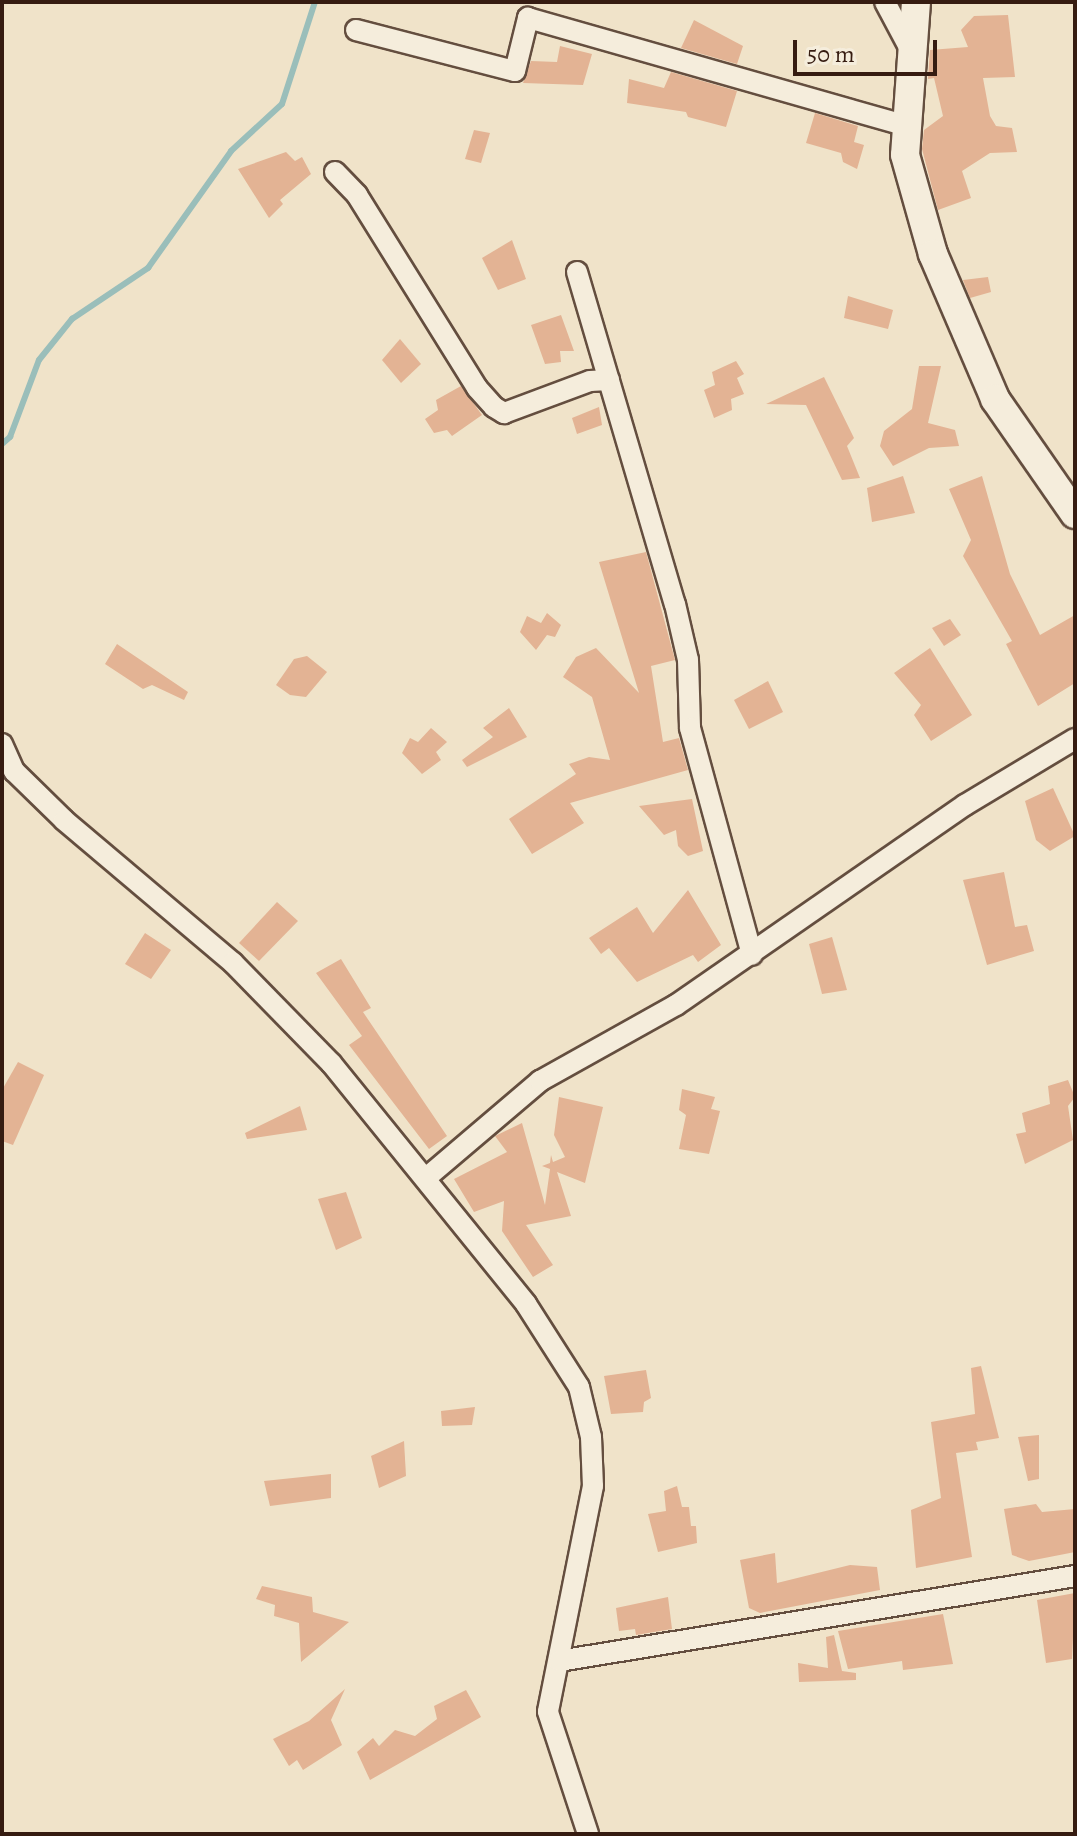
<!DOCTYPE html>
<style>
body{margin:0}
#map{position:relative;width:1077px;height:1836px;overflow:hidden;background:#f0e3c9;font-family:Alegreya,serif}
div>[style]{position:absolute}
.stream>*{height:6px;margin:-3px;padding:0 3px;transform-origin:3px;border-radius:3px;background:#9abeba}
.building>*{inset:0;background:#e3b394}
.roads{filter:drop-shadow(2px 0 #644e3f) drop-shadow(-2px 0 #644e3f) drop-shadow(0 2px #644e3f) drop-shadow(0 -2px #644e3f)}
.minor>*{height:20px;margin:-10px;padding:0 10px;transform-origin:10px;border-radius:10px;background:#f5eddc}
.secondary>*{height:28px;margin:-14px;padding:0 14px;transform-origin:14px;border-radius:14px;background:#f5eddc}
span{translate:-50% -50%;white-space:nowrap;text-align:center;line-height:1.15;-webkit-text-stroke:6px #f5eddc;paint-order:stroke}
.frame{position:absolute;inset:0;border:4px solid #361c11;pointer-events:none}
.scale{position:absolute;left:793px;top:40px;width:144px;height:36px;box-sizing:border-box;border:4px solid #361c11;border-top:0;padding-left:10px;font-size:24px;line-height:28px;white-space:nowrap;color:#361c11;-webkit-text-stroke:6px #f5eddc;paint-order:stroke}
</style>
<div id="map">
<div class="stream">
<div style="left:2px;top:444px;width:11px;rotate:-41deg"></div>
<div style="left:10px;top:437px;width:82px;rotate:-69.4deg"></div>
<div style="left:39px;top:360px;width:53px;rotate:-51.2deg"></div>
<div style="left:72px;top:319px;width:92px;rotate:-33.9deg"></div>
<div style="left:148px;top:268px;width:143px;rotate:-54.6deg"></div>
<div style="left:231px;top:151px;width:69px;rotate:-42.7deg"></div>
<div style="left:282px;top:104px;width:107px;rotate:-72.1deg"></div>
</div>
<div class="building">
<div style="clip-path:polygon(1008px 15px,1015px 77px,983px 78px,990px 116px,996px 126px,1012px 128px,1017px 152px,990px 153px,962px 171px,971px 198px,938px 210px,922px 149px,924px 130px,943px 116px,934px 78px,928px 79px,930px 50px,968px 47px,961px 30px,974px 16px)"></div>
<div style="clip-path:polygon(694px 20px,743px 46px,737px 64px,681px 48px)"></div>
<div style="clip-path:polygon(560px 46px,592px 54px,583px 85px,523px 83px,531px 61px,557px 62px)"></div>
<div style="clip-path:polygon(671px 72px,737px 91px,726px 127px,688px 117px,686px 112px,627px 103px,629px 79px,664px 88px)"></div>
<div style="clip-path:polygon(815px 113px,858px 126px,854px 142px,864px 145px,857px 169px,843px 162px,841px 153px,806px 143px)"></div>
<div style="clip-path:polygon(474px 130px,490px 133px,481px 163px,465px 159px)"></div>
<div style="clip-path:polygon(286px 152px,295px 161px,302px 157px,311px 174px,280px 200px,283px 204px,269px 218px,238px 169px)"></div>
<div style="clip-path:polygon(512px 240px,526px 279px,498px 290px,482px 258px)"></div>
<div style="clip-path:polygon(988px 277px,991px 292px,970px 298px,963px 280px)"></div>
<div style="clip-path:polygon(848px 296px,893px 310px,888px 329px,844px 318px)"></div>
<div style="clip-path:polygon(561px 315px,574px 351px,560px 351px,561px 362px,545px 364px,531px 325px)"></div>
<div style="clip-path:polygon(400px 339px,421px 364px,401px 383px,382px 360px)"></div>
<div style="clip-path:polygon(736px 361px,744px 374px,737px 378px,744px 394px,731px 399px,732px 410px,714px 418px,704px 390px,715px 385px,712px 372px)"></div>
<div style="clip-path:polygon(919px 366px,941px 366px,928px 423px,955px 430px,959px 446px,929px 448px,893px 466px,880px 446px,884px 431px,912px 409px)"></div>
<div style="clip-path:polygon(824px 377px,854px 438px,847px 446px,860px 478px,842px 480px,806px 405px,766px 404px)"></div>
<div style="clip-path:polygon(461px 386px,482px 415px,452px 436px,447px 430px,434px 433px,425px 419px,438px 410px,436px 400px)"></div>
<div style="clip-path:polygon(599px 407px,602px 425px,577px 434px,572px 418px)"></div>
<div style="clip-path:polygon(903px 476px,915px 513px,872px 522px,867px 488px)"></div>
<div style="clip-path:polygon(982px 476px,1010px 574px,1040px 635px,1075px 615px,1075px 683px,1038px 706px,1006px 644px,1012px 641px,963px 556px,971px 540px,949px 489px)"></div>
<div style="clip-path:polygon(646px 552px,675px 660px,651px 666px,663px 742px,679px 738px,688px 770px,570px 803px,584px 823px,532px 854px,509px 819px,576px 774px,569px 764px,589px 757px,610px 760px,592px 697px,563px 677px,576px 657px,596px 648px,639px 693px,599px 562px)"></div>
<div style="clip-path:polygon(547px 613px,561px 625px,555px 637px,547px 635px,536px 650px,520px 632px,527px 616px,541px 623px)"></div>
<div style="clip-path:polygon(950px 619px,961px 635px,944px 646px,932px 628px)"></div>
<div style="clip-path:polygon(117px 644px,188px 692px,184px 700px,152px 685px,143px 689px,105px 664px)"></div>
<div style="clip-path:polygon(930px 648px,972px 715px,931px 741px,914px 715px,921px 705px,894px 673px)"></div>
<div style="clip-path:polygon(307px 656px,327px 672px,306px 697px,290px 695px,276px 685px,294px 659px)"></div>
<div style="clip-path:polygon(768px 681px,783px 712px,749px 729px,734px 700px)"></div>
<div style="clip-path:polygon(509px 708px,527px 737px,467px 767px,462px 760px,493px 737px,483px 728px)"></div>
<div style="clip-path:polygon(431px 728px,447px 742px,436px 752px,441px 760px,422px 774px,402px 753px,410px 738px,418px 742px)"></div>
<div style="clip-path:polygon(1053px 788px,1075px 836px,1050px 851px,1036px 840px,1025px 801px)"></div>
<div style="clip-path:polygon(692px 799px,703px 851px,688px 856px,678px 846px,676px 830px,664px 835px,639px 806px)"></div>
<div style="clip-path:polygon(1004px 872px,1015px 927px,1027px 925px,1034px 951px,987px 965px,963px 880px)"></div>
<div style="clip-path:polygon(688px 890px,721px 945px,698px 962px,693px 955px,637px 982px,609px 948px,601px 954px,589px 938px,637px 907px,653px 933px)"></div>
<div style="clip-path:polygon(277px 902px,298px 921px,259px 961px,239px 943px)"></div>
<div style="clip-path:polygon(145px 933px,171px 950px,151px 979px,125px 964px)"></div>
<div style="clip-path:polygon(832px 937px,847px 990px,822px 994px,809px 944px)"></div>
<div style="clip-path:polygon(341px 959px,371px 1008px,363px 1012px,447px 1136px,429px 1149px,349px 1045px,362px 1036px,316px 973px)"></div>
<div style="clip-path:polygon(18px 1062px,44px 1075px,13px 1145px,2px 1141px,2px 1090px)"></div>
<div style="clip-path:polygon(1068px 1080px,1075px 1097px,1068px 1106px,1073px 1140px,1025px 1164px,1016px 1134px,1026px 1132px,1022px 1113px,1050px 1104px,1048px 1086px)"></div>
<div style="clip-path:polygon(682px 1089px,715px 1097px,711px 1109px,720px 1111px,709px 1154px,679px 1149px,686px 1115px,679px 1110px)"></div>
<div style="clip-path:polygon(559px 1097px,603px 1107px,585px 1183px,557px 1172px,571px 1216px,526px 1225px,553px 1265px,533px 1277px,502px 1231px,504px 1201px,474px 1212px,454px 1179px,507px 1152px,495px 1136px,522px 1123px,545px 1205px,550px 1169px,542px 1166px,550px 1163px,551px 1155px,553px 1162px,565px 1157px,554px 1135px)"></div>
<div style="clip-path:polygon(300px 1106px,307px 1130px,247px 1139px,245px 1133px)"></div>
<div style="clip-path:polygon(346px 1192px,362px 1238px,336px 1250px,318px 1199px)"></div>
<div style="clip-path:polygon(981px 1366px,999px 1438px,976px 1442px,978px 1450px,956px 1453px,972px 1557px,916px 1568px,911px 1510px,941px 1498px,931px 1422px,975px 1414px,971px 1368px)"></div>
<div style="clip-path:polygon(646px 1370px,651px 1398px,644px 1402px,643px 1412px,611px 1414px,604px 1376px)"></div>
<div style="clip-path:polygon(475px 1407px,472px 1425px,442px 1426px,441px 1411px)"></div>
<div style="clip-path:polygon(1039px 1435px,1039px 1479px,1028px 1481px,1018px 1437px)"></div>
<div style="clip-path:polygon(404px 1441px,406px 1476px,379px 1488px,371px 1456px)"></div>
<div style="clip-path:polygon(331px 1474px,331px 1498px,270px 1506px,264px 1481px)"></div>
<div style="clip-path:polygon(677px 1486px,682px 1507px,689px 1507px,691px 1526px,696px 1526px,697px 1543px,658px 1552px,648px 1514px,666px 1511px,664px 1491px)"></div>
<div style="clip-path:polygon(1036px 1504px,1042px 1512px,1075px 1509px,1075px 1552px,1029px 1561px,1012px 1555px,1004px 1509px)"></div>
<div style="clip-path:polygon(775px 1553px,777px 1583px,850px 1565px,877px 1567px,880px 1590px,760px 1613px,749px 1608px,740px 1560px)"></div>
<div style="clip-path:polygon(262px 1586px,312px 1597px,313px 1612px,349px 1622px,301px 1662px,299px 1623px,274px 1616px,275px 1605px,256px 1599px)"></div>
<div style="clip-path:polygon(1075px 1593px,1072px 1659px,1046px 1663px,1037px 1600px)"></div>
<div style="clip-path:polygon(668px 1597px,672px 1629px,636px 1635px,635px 1629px,619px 1631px,616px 1608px)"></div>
<div style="clip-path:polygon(943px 1614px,953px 1664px,903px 1670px,902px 1661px,848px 1669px,838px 1631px)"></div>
<div style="clip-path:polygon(834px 1635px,842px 1671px,856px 1673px,856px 1680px,799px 1682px,798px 1663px,828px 1668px,826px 1637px)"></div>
<div style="clip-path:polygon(345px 1689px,331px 1720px,342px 1745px,303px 1770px,297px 1760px,289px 1766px,273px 1739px,309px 1721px)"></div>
<div style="clip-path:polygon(466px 1690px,481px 1717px,370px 1780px,357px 1752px,373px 1738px,379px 1746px,395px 1730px,415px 1736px,437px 1719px,434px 1706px)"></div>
</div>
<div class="roads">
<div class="minor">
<div style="left:885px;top:2px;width:53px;rotate:62deg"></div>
<div style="left:356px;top:30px;width:164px;rotate:14.5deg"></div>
<div style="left:515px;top:71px;width:55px;rotate:-76.2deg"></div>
<div style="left:528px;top:18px;width:393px;rotate:15.9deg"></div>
<div style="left:335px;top:172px;width:32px;rotate:46deg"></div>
<div style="left:357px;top:195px;width:227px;rotate:58.1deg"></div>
<div style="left:477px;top:388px;width:25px;rotate:48deg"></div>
<div style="left:494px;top:407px;width:12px;rotate:31deg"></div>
<div style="left:504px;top:413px;width:92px;rotate:-20.4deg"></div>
<div style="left:590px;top:381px;width:19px;rotate:-3deg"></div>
<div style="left:577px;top:272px;width:346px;rotate:73.6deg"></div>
<div style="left:675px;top:604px;width:57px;rotate:76.9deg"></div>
<div style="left:688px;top:660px;width:68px;rotate:88.3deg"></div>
<div style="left:690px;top:728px;width:235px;rotate:74.7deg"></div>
<div style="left:2px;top:744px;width:30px;rotate:66deg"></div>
<div style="left:14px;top:771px;width:70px;rotate:44.4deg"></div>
<div style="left:64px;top:820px;width:221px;rotate:40.2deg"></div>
<div style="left:233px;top:963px;width:140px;rotate:45.6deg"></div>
<div style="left:331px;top:1063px;width:310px;rotate:51deg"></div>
<div style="left:526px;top:1304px;width:98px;rotate:57.4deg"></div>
<div style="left:579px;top:1387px;width:51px;rotate:76.5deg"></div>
<div style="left:591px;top:1437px;width:49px;rotate:87.7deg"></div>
<div style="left:593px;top:1486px;width:230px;rotate:101.3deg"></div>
<div style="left:548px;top:1712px;width:128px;rotate:71.8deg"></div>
<div style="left:426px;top:1178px;width:150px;rotate:-40.4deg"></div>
<div style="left:540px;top:1081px;width:156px;rotate:-29.2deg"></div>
<div style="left:676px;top:1005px;width:351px;rotate:-34.7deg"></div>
<div style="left:965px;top:805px;width:128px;rotate:-31deg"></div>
<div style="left:559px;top:1661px;width:523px;rotate:-9.35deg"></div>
</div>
<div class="secondary">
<div style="left:916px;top:2px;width:153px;rotate:94.1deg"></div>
<div style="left:905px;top:155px;width:103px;rotate:74.2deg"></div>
<div style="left:933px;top:254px;width:158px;rotate:66.8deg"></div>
<div style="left:995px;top:399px;width:140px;rotate:55.2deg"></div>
</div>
</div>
<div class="frame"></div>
<div class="scale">50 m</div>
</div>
